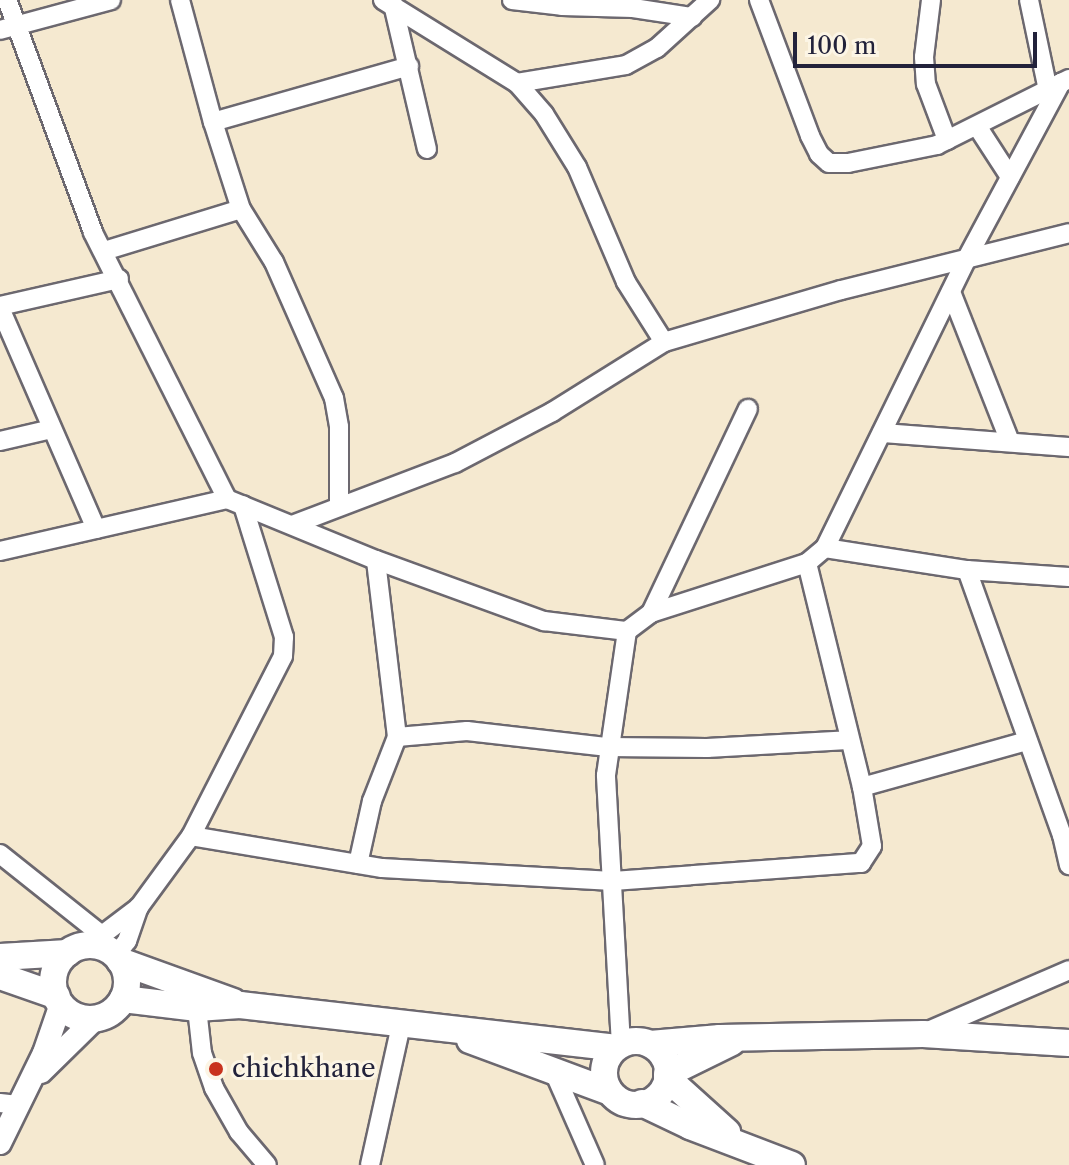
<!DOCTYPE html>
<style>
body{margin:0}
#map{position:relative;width:1069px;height:1165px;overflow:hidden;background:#f5e9d0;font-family:"Libre Caslon Text",serif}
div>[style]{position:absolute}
.roads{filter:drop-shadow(2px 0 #6c686f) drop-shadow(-2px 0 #6c686f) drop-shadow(0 2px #6c686f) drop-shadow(0 -2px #6c686f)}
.minor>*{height:18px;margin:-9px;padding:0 9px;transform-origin:9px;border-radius:9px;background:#fff}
.tertiary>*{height:22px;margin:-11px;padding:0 11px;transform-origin:11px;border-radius:11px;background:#fff}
.secondary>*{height:26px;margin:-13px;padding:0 13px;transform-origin:13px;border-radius:13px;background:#fff}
.secondary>.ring{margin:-13px;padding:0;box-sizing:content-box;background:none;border:26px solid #fff;border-radius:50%}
.dots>*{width:22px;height:22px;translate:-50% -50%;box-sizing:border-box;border:4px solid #fcf5e5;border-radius:50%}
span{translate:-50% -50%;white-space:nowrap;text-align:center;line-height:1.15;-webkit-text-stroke:6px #fcf5e5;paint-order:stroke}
.poi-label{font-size:26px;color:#22223b}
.left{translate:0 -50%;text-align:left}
.scale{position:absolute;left:793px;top:32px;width:244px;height:36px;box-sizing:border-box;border:4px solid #22223b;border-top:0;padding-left:10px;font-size:24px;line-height:28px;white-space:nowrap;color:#22223b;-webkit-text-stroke:6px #fcf5e5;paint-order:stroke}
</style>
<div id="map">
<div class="roads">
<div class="minor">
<div style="left:180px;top:0;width:126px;rotate:74.9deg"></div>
<div style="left:213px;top:122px;width:204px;rotate:-15.9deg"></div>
<div style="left:383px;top:0;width:158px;rotate:31.8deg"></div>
<div style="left:517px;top:83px;width:41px;rotate:48.9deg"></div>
<div style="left:544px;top:114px;width:62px;rotate:58.1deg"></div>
<div style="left:577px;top:167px;width:125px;rotate:66.9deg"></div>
<div style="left:626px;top:282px;width:71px;rotate:57.7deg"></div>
<div style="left:664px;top:342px;width:184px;rotate:-16.4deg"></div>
<div style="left:841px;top:290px;width:235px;rotate:-14deg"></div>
<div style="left:392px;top:0;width:153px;rotate:76.8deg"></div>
<div style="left:512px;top:0;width:50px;rotate:6.8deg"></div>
<div style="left:562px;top:6px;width:71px;rotate:1.6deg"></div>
<div style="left:633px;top:8px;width:60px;rotate:8.7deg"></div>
<div style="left:759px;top:0;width:145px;rotate:69.4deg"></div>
<div style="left:810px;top:136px;width:20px;rotate:63deg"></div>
<div style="left:819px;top:154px;width:13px;rotate:42deg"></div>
<div style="left:829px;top:163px;width:19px"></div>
<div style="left:848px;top:163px;width:91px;rotate:-11.4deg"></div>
<div style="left:937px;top:145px;width:139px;rotate:-26.6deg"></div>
<div style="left:931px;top:0;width:57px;rotate:97deg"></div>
<div style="left:924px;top:57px;width:27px;rotate:86deg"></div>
<div style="left:926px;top:84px;width:60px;rotate:69.4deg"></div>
<div style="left:1029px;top:0;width:92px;rotate:78.1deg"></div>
<div style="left:0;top:30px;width:115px;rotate:-15.1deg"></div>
<div style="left:517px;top:83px;width:110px;rotate:-9.4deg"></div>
<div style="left:626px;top:65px;width:35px;rotate:-29deg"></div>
<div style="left:657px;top:48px;width:72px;rotate:-42.2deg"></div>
<div style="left:213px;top:122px;width:91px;rotate:72.2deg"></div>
<div style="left:241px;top:209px;width:62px;rotate:58.1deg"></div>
<div style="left:274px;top:262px;width:149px;rotate:66.2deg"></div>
<div style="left:334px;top:398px;width:29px;rotate:80deg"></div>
<div style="left:339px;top:427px;width:79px;rotate:90deg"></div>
<div style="left:977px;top:126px;width:61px;rotate:57.1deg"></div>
<div style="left:104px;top:251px;width:143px;rotate:-17deg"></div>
<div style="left:951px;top:292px;width:161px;rotate:68.5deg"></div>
<div style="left:0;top:306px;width:122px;rotate:-12.8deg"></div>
<div style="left:0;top:308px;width:241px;rotate:66.5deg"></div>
<div style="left:882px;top:433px;width:188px;rotate:4.3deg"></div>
<div style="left:0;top:441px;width:53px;rotate:-13deg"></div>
<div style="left:227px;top:499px;width:161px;rotate:22.3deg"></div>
<div style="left:376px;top:560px;width:179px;rotate:20deg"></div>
<div style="left:544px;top:621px;width:84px;rotate:6.9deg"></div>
<div style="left:627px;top:631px;width:30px;rotate:-37deg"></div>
<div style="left:651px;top:613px;width:164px;rotate:-17.8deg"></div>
<div style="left:807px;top:563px;width:23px;rotate:-40deg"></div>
<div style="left:825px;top:548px;width:323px;rotate:-63.9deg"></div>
<div style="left:967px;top:258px;width:199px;rotate:-61.8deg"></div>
<div style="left:1061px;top:83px;width:9px;rotate:-27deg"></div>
<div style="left:295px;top:524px;width:171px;rotate:-20.9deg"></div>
<div style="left:455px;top:463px;width:110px;rotate:-27.7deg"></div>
<div style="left:552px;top:412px;width:132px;rotate:-32deg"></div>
<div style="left:825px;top:548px;width:144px;rotate:8.8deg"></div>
<div style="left:967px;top:570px;width:102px;rotate:3.9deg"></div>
<div style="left:0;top:551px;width:233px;rotate:-12.9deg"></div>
<div style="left:227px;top:499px;width:299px;rotate:-116.7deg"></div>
<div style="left:93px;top:232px;width:247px;rotate:-110.3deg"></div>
<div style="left:967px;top:570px;width:282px;rotate:70.3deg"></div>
<div style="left:1062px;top:835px;width:31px;rotate:77deg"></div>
<div style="left:651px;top:613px;width:226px;rotate:-64.6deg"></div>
<div style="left:397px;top:737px;width:70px;rotate:-4.9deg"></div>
<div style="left:467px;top:731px;width:142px;rotate:6.5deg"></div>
<div style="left:608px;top:747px;width:99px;rotate:0.6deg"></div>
<div style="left:707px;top:748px;width:141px;rotate:-3.2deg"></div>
<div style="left:862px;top:787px;width:171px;rotate:-15.6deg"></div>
<div style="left:191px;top:836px;width:194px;rotate:9.5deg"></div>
<div style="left:382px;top:868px;width:231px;rotate:3.2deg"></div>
<div style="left:613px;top:881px;width:249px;rotate:-4.2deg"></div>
<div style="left:861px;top:863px;width:20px;rotate:-57deg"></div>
<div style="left:872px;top:846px;width:60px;rotate:-99.6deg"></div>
<div style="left:862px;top:787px;width:231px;rotate:-103.8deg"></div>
<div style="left:0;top:854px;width:132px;rotate:38.5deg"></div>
<div style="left:358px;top:864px;width:65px;rotate:-77.5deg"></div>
<div style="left:372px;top:801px;width:69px;rotate:-68.7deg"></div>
<div style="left:397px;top:737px;width:178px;rotate:-96.8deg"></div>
<div style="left:89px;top:945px;width:63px;rotate:-37.2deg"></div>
<div style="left:139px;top:907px;width:88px;rotate:-53.8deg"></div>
<div style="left:191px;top:836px;width:202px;rotate:-62.9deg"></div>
<div style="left:283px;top:656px;width:19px;rotate:-87deg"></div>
<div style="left:284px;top:637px;width:138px;rotate:-107.3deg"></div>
<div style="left:116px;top:955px;width:18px;rotate:-52deg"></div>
<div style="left:127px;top:941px;width:36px;rotate:-71deg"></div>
<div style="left:197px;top:1008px;width:45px;rotate:83.7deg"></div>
<div style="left:202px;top:1053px;width:37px;rotate:71deg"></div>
<div style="left:214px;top:1088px;width:51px;rotate:60.4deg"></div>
<div style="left:239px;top:1132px;width:43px;rotate:49.7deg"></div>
<div style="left:926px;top:1032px;width:156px;rotate:-23.4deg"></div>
<div style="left:621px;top:1045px;width:270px;rotate:-93.2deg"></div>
<div style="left:606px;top:775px;width:146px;rotate:-81.7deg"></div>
<div style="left:555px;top:1074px;width:99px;rotate:66.3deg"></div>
<div style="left:0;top:1103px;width:18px;rotate:6deg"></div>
<div style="left:370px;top:1165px;width:143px;rotate:-77.5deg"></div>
</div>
<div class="tertiary">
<div style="left:41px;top:1072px;width:76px;rotate:-44.5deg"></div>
<div style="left:0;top:1143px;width:100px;rotate:-63.9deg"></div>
<div style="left:44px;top:1053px;width:52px;rotate:-70.9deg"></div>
</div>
<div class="secondary">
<div class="ring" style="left:53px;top:945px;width:48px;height:48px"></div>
<div style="left:0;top:957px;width:68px;rotate:-3.4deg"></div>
<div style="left:120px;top:961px;width:120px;rotate:19.9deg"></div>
<div style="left:0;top:976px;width:60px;rotate:19.3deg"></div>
<div style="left:123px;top:999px;width:75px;rotate:6.9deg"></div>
<div style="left:197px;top:1008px;width:43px;rotate:-4deg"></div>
<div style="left:240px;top:1005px;width:377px;rotate:6.5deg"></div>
<div style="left:470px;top:1040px;width:149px;rotate:20.4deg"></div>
<div class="ring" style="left:604px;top:1041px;width:38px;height:38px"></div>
<div style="left:650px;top:1044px;width:70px;rotate:-4.9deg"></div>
<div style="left:720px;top:1038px;width:203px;rotate:-1.1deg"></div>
<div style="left:923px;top:1034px;width:146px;rotate:3.5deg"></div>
<div style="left:667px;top:1074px;width:72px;rotate:-26.2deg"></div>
<div style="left:667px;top:1078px;width:81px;rotate:42deg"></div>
<div style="left:642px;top:1103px;width:53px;rotate:25.6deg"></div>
<div style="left:690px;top:1126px;width:109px;rotate:20.9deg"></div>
</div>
</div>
<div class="dots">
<div style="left:216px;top:1069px;background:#c8321e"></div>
</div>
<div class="poi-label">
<span class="left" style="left:232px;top:1069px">chichkhane</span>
</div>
<div class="scale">100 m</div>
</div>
